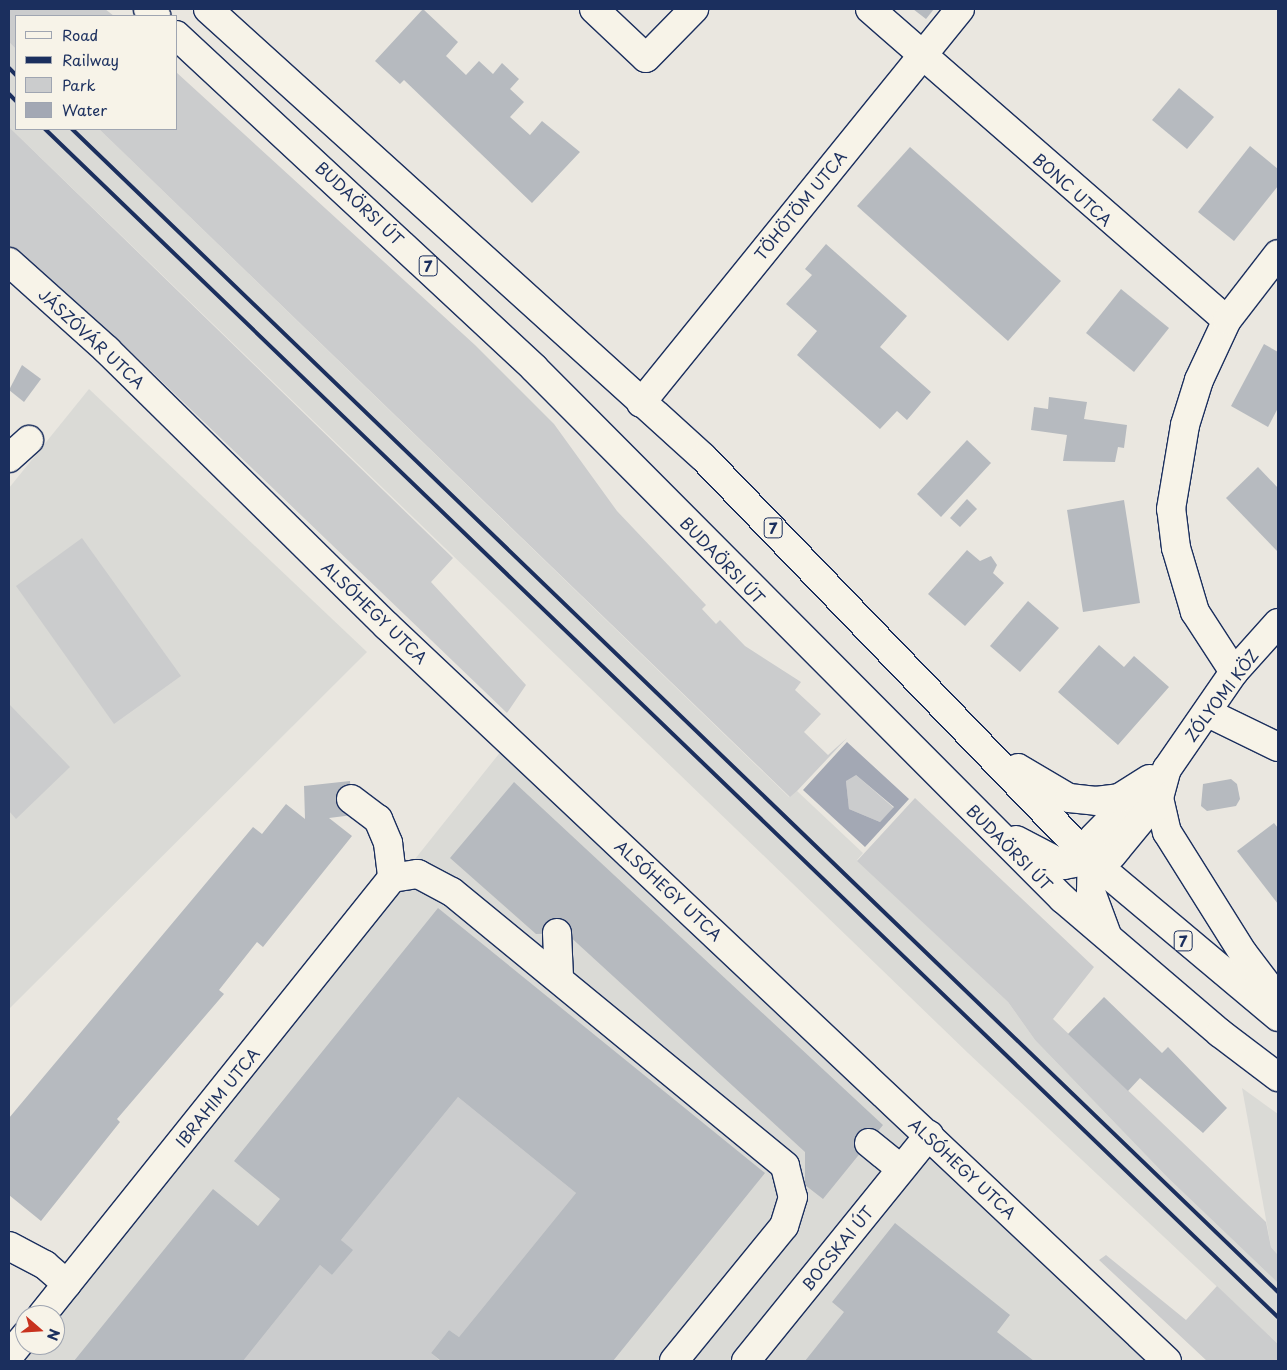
<!DOCTYPE html>
<meta charset="utf-8">
<style>
body{margin:0}
#map{position:relative;width:1287px;height:1370px;overflow:hidden;background:#eae7e0;font-family:"Playpen Sans",sans-serif}
div>[style]{position:absolute}
.built>*{inset:0;background:#dadad6}
.green>*{inset:0;background:#cbcccd}
.water>*{inset:0;background:#a3a8b4}
.building>*{inset:0;background:#b6babf}
.roads{filter:drop-shadow(1px 0 #1b2f5e) drop-shadow(-1px 0 #1b2f5e) drop-shadow(0 1px #1b2f5e) drop-shadow(0 -1px #1b2f5e)}
.minor>*{height:28px;margin:-14px;padding:0 14px;transform-origin:14px;border-radius:14px;background:#f7f3e8}
.major>*{height:28px;margin:-14px;padding:0 14px;transform-origin:14px;border-radius:14px;background:#f7f3e8}
.rail>*{height:4px;margin:-2px;padding:0 2px;transform-origin:2px;border-radius:2px;background:#1b2f5e}
span{translate:-50% -50%;white-space:nowrap;text-align:center;line-height:1.15;-webkit-text-stroke:4px #f7f3e8;paint-order:stroke}
.shield-label span{padding:1px 4px;background:#f7f3e8;border:1px solid;border-radius:4px;-webkit-text-stroke-width:0}
.shield-label{font-size:15px;color:#1b2f5e;font-weight:700}
.street-label{font-size:16px;color:#1b2f5e}
.frame{position:absolute;inset:0;border:10px solid #1b2f5e;pointer-events:none}
.legend{position:absolute;left:15px;top:15px;width:162px;height:115px;box-sizing:border-box;background:#f7f3e8;border:1px solid #9fa5b1;margin:0;padding:6px 9px;list-style:none;font-size:15px;color:#1b2f5e}
.legend li{display:flex;align-items:center;gap:10px;height:25px}
.legend b{width:25px;border:1px solid #9fa5b1}
.north{position:absolute;left:15px;top:1305px;width:50px;height:50px;box-sizing:border-box;background:#f7f3e8;border:1px solid #9fa5b1;border-radius:50%;rotate:109deg;font-size:14px;font-weight:700;line-height:20px;text-align:center;color:#1b2f5e}
.north::after{content:'';display:block;margin:auto;width:18px;height:22px;background:#c8321e;clip-path:polygon(50% 0,100% 100%,50% 72%,0 100%)}
</style>
<div id="map">
<div class="built">
<div style="clip-path:polygon(9px 42px,16px 49px,16px 129px,99px 129px,789px 797px,797px 791px,863px 853px,857px 860px,1008px 1002px,1035px 1040px,1167px 1177px,1278px 1283px,1278px 1344px,968px 1053px,9px 127px)"></div>
<div style="clip-path:polygon(89px 389px,367px 652px,9px 1009px,9px 488px)"></div>
<div style="clip-path:polygon(502px 750px,896px 1121px,1146px 1361px,14px 1361px,27px 1345px,55px 1345px,55px 1315px,51px 1315px)"></div>
<div style="clip-path:polygon(1242px 1088px,1278px 1114px,1278px 1255px,1271px 1247px)"></div>
</div>
<div class="green">
<div style="clip-path:polygon(9px 9px,105px 9px,114px 16px,16px 16px,16px 49px,9px 42px)"></div>
<div style="clip-path:polygon(176px 72px,475px 345px,554px 424px,617px 511px,706px 605px,702px 609px,716px 624px,720px 620px,745px 646px,801px 682px,795px 690px,821px 714px,804px 732px,828px 755px,847px 738px,797px 791px,790px 797px,99px 129px,176px 129px)"></div>
<div style="clip-path:polygon(9px 127px,453px 558px,431px 582px,526px 685px,507px 713px,127px 348px,9px 245px)"></div>
<div style="clip-path:polygon(82px 538px,181px 676px,114px 724px,16px 586px)"></div>
<div style="clip-path:polygon(9px 704px,70px 767px,16px 819px,9px 811px)"></div>
<div style="clip-path:polygon(850px 775px,856px 775px,894px 808px,880px 822px,849px 809px,846px 781px)"></div>
<div style="clip-path:polygon(915px 798px,1094px 967px,1053px 1019px,1266px 1222px,1271px 1247px,1278px 1255px,1278px 1283px,1167px 1177px,1035px 1040px,1008px 1002px,857px 861px)"></div>
<div style="clip-path:polygon(458px 1097px,576px 1193px,459px 1337px,449px 1330px,431px 1353px,440px 1361px,243px 1361px,320px 1265px,332px 1275px,352px 1250px,341px 1240px)"></div>
<div style="clip-path:polygon(1106px 1255px,1186px 1320px,1217px 1286px,1278px 1344px,1278px 1361px,1207px 1361px,1099px 1260px)"></div>
</div>
<div class="water">
<div style="clip-path:polygon(evenodd,847px 742px,909px 799px,865px 847px,803px 790px,847px 742px,856px 775px,894px 807px,880px 822px,849px 809px,846px 781px,856px 775px)"></div>
</div>
<div class="building">
<div style="clip-path:polygon(423px 9px,458px 42px,446px 56px,466px 75px,479px 61px,493px 74px,502px 63px,519px 79px,510px 89px,524px 102px,510px 117px,530px 135px,542px 121px,580px 152px,532px 203px,404px 80px,400px 84px,375px 61px)"></div>
<div style="clip-path:polygon(913px 9px,934px 9px,926px 19px)"></div>
<div style="clip-path:polygon(1179px 88px,1214px 117px,1187px 149px,1152px 120px)"></div>
<div style="clip-path:polygon(1250px 146px,1278px 169px,1278px 186px,1234px 241px,1198px 212px)"></div>
<div style="clip-path:polygon(910px 147px,1061px 281px,1008px 341px,857px 206px)"></div>
<div style="clip-path:polygon(826px 244px,907px 316px,880px 347px,931px 392px,907px 420px,897px 411px,880px 429px,797px 355px,817px 331px,786px 304px,812px 275px,805px 269px)"></div>
<div style="clip-path:polygon(1121px 289px,1169px 328px,1134px 372px,1086px 333px)"></div>
<div style="clip-path:polygon(1264px 344px,1278px 352px,1278px 408px,1268px 427px,1231px 406px)"></div>
<div style="clip-path:polygon(22px 365px,41px 379px,24px 402px,9px 390px)"></div>
<div style="clip-path:polygon(1049px 397px,1087px 402px,1084px 419px,1127px 425px,1124px 448px,1118px 447px,1115px 462px,1063px 461px,1067px 435px,1031px 430px,1034px 407px,1048px 409px)"></div>
<div style="clip-path:polygon(967px 440px,991px 463px,941px 517px,917px 494px)"></div>
<div style="clip-path:polygon(1258px 467px,1278px 488px,1278px 552px,1226px 498px)"></div>
<div style="clip-path:polygon(967px 499px,977px 509px,960px 527px,950px 518px)"></div>
<div style="clip-path:polygon(1124px 500px,1140px 603px,1083px 612px,1067px 510px)"></div>
<div style="clip-path:polygon(967px 550px,980px 561px,991px 556px,997px 565px,993px 573px,1004px 583px,965px 626px,928px 594px)"></div>
<div style="clip-path:polygon(1028px 601px,1059px 628px,1020px 672px,990px 646px)"></div>
<div style="clip-path:polygon(1099px 645px,1124px 667px,1134px 656px,1169px 687px,1118px 745px,1058px 692px)"></div>
<div style="clip-path:polygon(1231px 779px,1237px 784px,1240px 799px,1236px 806px,1207px 811px,1201px 806px,1203px 784px)"></div>
<div style="clip-path:polygon(350px 781px,353px 815px,329px 818px,352px 836px,263px 947px,257px 942px,219px 990px,224px 994px,117px 1119px,120px 1122px,41px 1221px,9px 1195px,9px 1118px,253px 827px,262px 834px,286px 804px,305px 819px,304px 786px)"></div>
<div style="clip-path:polygon(514px 782px,883px 1125px,823px 1199px,805px 1185px,805px 1152px,566px 933px,536px 934px,450px 858px)"></div>
<div style="clip-path:polygon(1274px 823px,1278px 828px,1278px 904px,1237px 851px)"></div>
<div style="clip-path:polygon(438px 908px,765px 1173px,613px 1361px,441px 1361px,431px 1353px,449px 1330px,459px 1337px,576px 1193px,458px 1097px,341px 1240px,353px 1250px,332px 1275px,320px 1265px,243px 1361px,74px 1361px,213px 1189px,258px 1226px,280px 1199px,234px 1161px)"></div>
<div style="clip-path:polygon(1104px 997px,1162px 1053px,1168px 1047px,1227px 1108px,1203px 1133px,1140px 1078px,1128px 1091px,1068px 1034px)"></div>
<div style="clip-path:polygon(895px 1223px,1010px 1315px,997px 1332px,1034px 1361px,805px 1361px,844px 1312px,832px 1302px)"></div>
</div>
<div class="roads">
<div class="minor">
<div style="left:594px;top:9px;width:71px;rotate:43.3deg"></div>
<div style="left:646px;top:58px;width:69px;rotate:-45.6deg"></div>
<div style="left:870px;top:9px;width:473px;rotate:41.1deg"></div>
<div style="left:9px;top:262px;width:132px;rotate:41.9deg"></div>
<div style="left:107px;top:350px;width:392px;rotate:44.6deg"></div>
<div style="left:386px;top:625px;width:1073px;rotate:43.3deg"></div>
<div style="left:641px;top:403px;width:507px;rotate:-51deg"></div>
<div style="left:9px;top:458px;width:27px;rotate:-42deg"></div>
<div style="left:1234px;top:672px;width:72px;rotate:-123deg"></div>
<div style="left:1195px;top:612px;width:67px;rotate:-106.5deg"></div>
<div style="left:1176px;top:548px;width:39px;rotate:-97deg"></div>
<div style="left:1171px;top:509px;width:85px;rotate:-80.5deg"></div>
<div style="left:1185px;top:425px;width:47px;rotate:-72.7deg"></div>
<div style="left:1199px;top:380px;width:66px;rotate:-65deg"></div>
<div style="left:1227px;top:320px;width:83px;rotate:-52.3deg"></div>
<div style="left:1208px;top:713px;width:78px;rotate:25.9deg"></div>
<div style="left:351px;top:799px;width:34px;rotate:37deg"></div>
<div style="left:378px;top:819px;width:26px;rotate:67deg"></div>
<div style="left:388px;top:843px;width:35px;rotate:83deg"></div>
<div style="left:1093px;top:838px;width:73px;rotate:-45.6deg"></div>
<div style="left:1112px;top:855px;width:74px;rotate:-50.5deg"></div>
<div style="left:1159px;top:798px;width:30px;rotate:-75deg"></div>
<div style="left:1167px;top:769px;width:118px;rotate:-55.4deg"></div>
<div style="left:1234px;top:672px;width:66px;rotate:-48.1deg"></div>
<div style="left:392px;top:878px;width:26px;rotate:-9deg"></div>
<div style="left:418px;top:874px;width:38px;rotate:28deg"></div>
<div style="left:452px;top:892px;width:431px;rotate:39.4deg"></div>
<div style="left:785px;top:1166px;width:32px;rotate:76deg"></div>
<div style="left:793px;top:1197px;width:30px;rotate:107deg"></div>
<div style="left:784px;top:1226px;width:174px;rotate:129.2deg"></div>
<div style="left:557px;top:933px;width:44px;rotate:87.4deg"></div>
<div style="left:869px;top:1143px;width:41px;rotate:39.1deg"></div>
<div style="left:9px;top:1246px;width:41px;rotate:27.8deg"></div>
<div style="left:45px;top:1265px;width:29px;rotate:41deg"></div>
<div style="left:42px;top:1315px;width:560px;rotate:-51.31deg"></div>
<div style="left:9px;top:1356px;width:26px;rotate:-51deg"></div>
<div style="left:746px;top:1361px;width:291px;rotate:-51deg"></div>
</div>
<div class="major">
<div style="left:148px;top:9px;width:11px;rotate:41deg"></div>
<div style="left:208px;top:9px;width:668px;rotate:42.15deg"></div>
<div style="left:703px;top:457px;width:559px;rotate:46.09deg"></div>
<div style="left:1091px;top:860px;width:244px;rotate:40deg"></div>
<div style="left:176px;top:35px;width:489px;rotate:42.9deg"></div>
<div style="left:534px;top:368px;width:750px;rotate:45.11deg"></div>
<div style="left:1063px;top:899px;width:206px;rotate:40.5deg"></div>
<div style="left:1220px;top:1033px;width:73px;rotate:37.2deg"></div>
<div style="left:1018px;top:768px;width:59px;rotate:30.5deg"></div>
<div style="left:1069px;top:798px;width:27px;rotate:6deg"></div>
<div style="left:1096px;top:801px;width:23px;rotate:-7deg"></div>
<div style="left:1119px;top:798px;width:36px;rotate:-32deg"></div>
<div style="left:1159px;top:798px;width:35px;rotate:77deg"></div>
<div style="left:1167px;top:832px;width:143px;rotate:57.9deg"></div>
<div style="left:1243px;top:953px;width:58px;rotate:52.7deg"></div>
<div style="left:1016px;top:840px;width:54px;rotate:27.5deg"></div>
<div style="left:1064px;top:865px;width:43px;rotate:-10.8deg"></div>
<div style="left:1092px;top:849px;width:43px;rotate:91.3deg"></div>
<div style="left:1091px;top:892px;width:46px;rotate:69.6deg"></div>
</div>
</div>
<div class="rail">
<div style="left:9px;top:68px;width:10px;rotate:45deg"></div>
<div style="left:9px;top:94px;width:10px;rotate:45deg"></div>
<div style="left:45px;top:129px;width:1712px;rotate:43.94deg"></div>
<div style="left:72px;top:129px;width:1675px;rotate:43.96deg"></div>
</div>
<div class="shield-label">
<span style="left:428px;top:266px">7</span>
<span style="left:773px;top:528px">7</span>
<span style="left:1183px;top:941px">7</span>
</div>
<div class="street-label">
<span style="left:1073px;top:189px;rotate:42deg">BONC UTCA</span>
<span style="left:360px;top:203px;rotate:43deg">BUDAÖRSI ÚT</span>
<span style="left:800px;top:205px;rotate:-51deg">TÖHÖTÖM UTCA</span>
<span style="left:92px;top:338px;rotate:43deg">JÁSZÓVÁR UTCA</span>
<span style="left:723px;top:560px;rotate:46deg">BUDAÖRSI ÚT</span>
<span style="left:375px;top:612px;rotate:44deg">ALSÓHEGY UTCA</span>
<span style="left:1221px;top:695px;rotate:-53deg">ZÓLYOMI KÖZ</span>
<span style="left:1010px;top:847px;rotate:45deg">BUDAÖRSI ÚT</span>
<span style="left:669px;top:890px;rotate:43deg">ALSÓHEGY UTCA</span>
<span style="left:217px;top:1097px;rotate:-51deg">IBRAHIM UTCA</span>
<span style="left:963px;top:1168px;rotate:43deg">ALSÓHEGY UTCA</span>
<span style="left:837px;top:1248px;rotate:-51deg">BOCSKAI ÚT</span>
</div>
<div class="frame"></div>
<ul class="legend">
<li><b style="height:6px;background:#f7f3e8"></b>Road</li>
<li><b style="height:6px;background:#1b2f5e"></b>Railway</li>
<li><b style="height:14px;background:#cbcccd"></b>Park</li>
<li><b style="height:14px;background:#a3a8b4"></b>Water</li>
</ul>
<div class="north">N</div>
</div>
